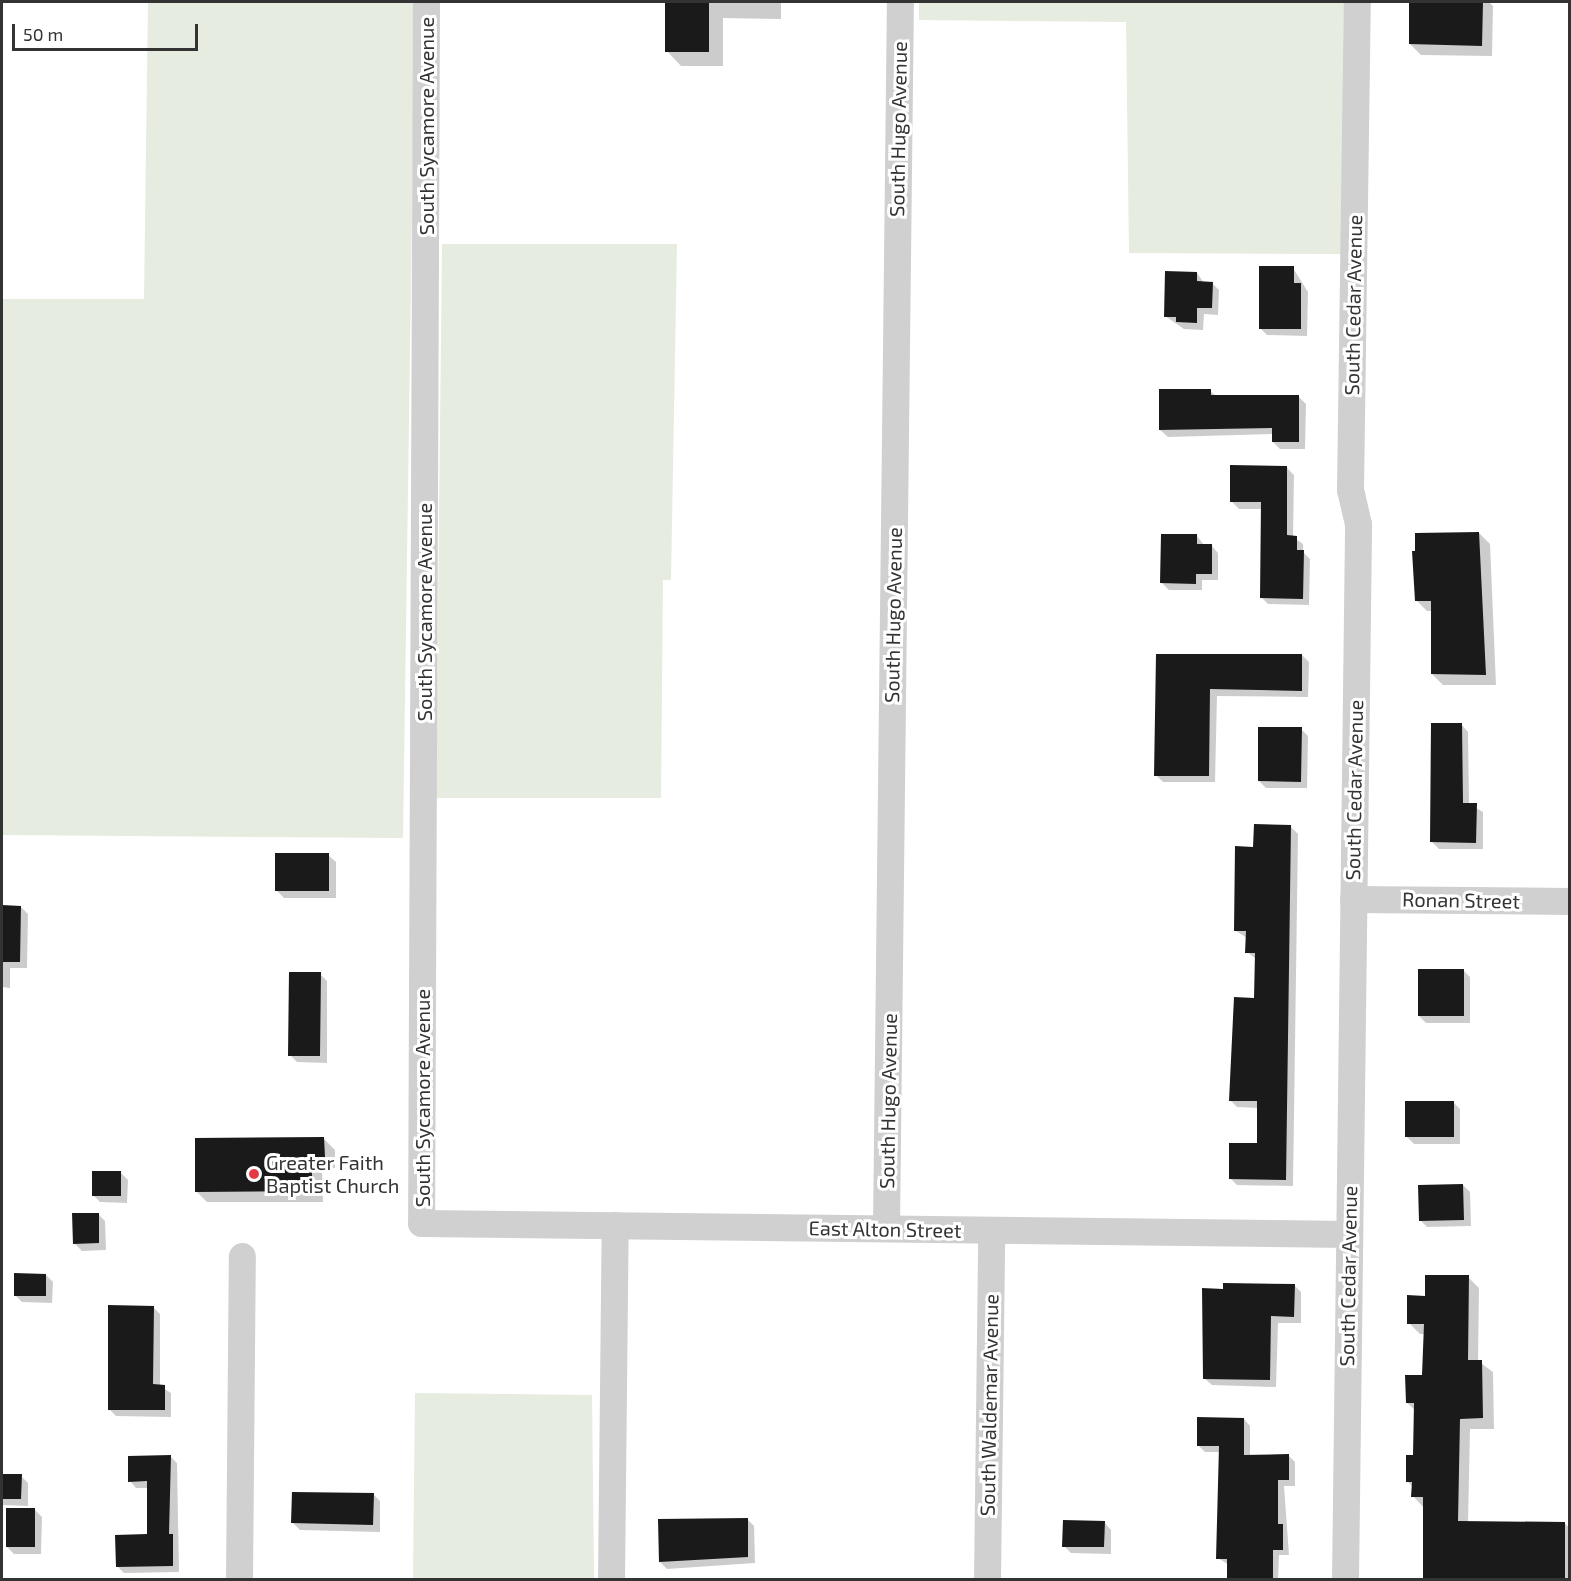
<!DOCTYPE html>
<style>
body{margin:0}
#map{position:relative;width:1571px;height:1581px;overflow:hidden;background:#fff;font-family:"Exo 2",sans-serif}
div>[style]{position:absolute}
.green>*{inset:0;background:#e6ecdf}
.shadow>*{inset:0;background:#0003}
.building>*{inset:0;background:#1a1a1a}
.minor>*{height:27px;margin:-13.5px;padding:0 13.5px;transform-origin:13.5px;border-radius:13.5px;background:#d0d0d0}
.dots>*{width:16px;height:16px;translate:-50% -50%;box-sizing:border-box;border:3px solid #fff;border-radius:50%}
span{translate:-50% -50%;white-space:nowrap;text-align:center;line-height:1.15;-webkit-text-stroke:6px #fff;paint-order:stroke}
.street-label{font-size:20px;color:#333}
.poi-label{font-size:20px;color:#333}
.left{translate:0 -50%;text-align:left}
.frame{position:absolute;inset:0;border:3px solid #333;pointer-events:none}
.scale{position:absolute;left:12px;top:24px;width:186px;height:27px;box-sizing:border-box;border:3px solid #333;border-top:0;padding-left:8px;font-size:18px;line-height:21px;white-space:nowrap;color:#333;-webkit-text-stroke:4px #fff;paint-order:stroke}
</style>
<div id="map">
<div class="green">
<div style="clip-path:polygon(148px 2px,415px 2px,403px 838px,2px 835px,2px 299px,144px 299px)"></div>
<div style="clip-path:polygon(919px 2px,1344px 2px,1342px 254px,1129px 253px,1126px 22px,919px 20px)"></div>
<div style="clip-path:polygon(442px 244px,677px 244px,671px 580px,663px 580px,661px 798px,436px 798px)"></div>
<div style="clip-path:polygon(415px 1393px,592px 1395px,594px 1579px,413px 1579px)"></div>
</div>
<div class="shadow">
<div style="clip-path:polygon(667px 2px,781px 2px,781px 19px,723px 18px,723px 66px,681px 66px,667px 51px)"></div>
<div style="clip-path:polygon(1411px 2px,1489px 2px,1493px 6px,1492px 56px,1421px 55px,1410px 44px)"></div>
<div style="clip-path:polygon(1293px 268px,1308px 292px,1307px 336px,1267px 335px,1260px 328px)"></div>
<div style="clip-path:polygon(1197px 273px,1204px 283px,1212px 283px,1219px 290px,1218px 315px,1204px 314px,1203px 330px,1184px 329px,1165px 316px)"></div>
<div style="clip-path:polygon(1210px 391px,1216px 396px,1299px 397px,1306px 404px,1305px 449px,1280px 449px,1273px 442px,1273px 434px,1168px 437px,1160px 430px)"></div>
<div style="clip-path:polygon(1287px 468px,1294px 475px,1293px 537px,1303px 544px,1303px 552px,1310px 559px,1309px 605px,1268px 604px,1261px 597px,1262px 509px,1239px 509px,1231px 501px)"></div>
<div style="clip-path:polygon(1479px 533px,1490px 544px,1496px 685px,1443px 685px,1432px 674px,1433px 611px,1427px 611px,1416px 600px)"></div>
<div style="clip-path:polygon(1197px 536px,1204px 545px,1211px 545px,1218px 553px,1218px 580px,1202px 580px,1202px 590px,1169px 590px,1162px 583px)"></div>
<div style="clip-path:polygon(1157px 655px,1302px 655px,1309px 662px,1308px 697px,1217px 696px,1215px 782px,1163px 782px,1156px 775px)"></div>
<div style="clip-path:polygon(1461px 724px,1468px 732px,1469px 804px,1483px 812px,1483px 849px,1439px 849px,1432px 842px)"></div>
<div style="clip-path:polygon(1301px 729px,1308px 736px,1307px 788px,1266px 788px,1259px 781px)"></div>
<div style="clip-path:polygon(1291px 827px,1298px 834px,1293px 1186px,1237px 1185px,1230px 1178px,1258px 1145px,1258px 1108px,1237px 1107px,1230px 1100px,1255px 999px,1256px 959px,1247px 952px,1247px 938px,1236px 931px,1254px 848px)"></div>
<div style="clip-path:polygon(328px 855px,336px 862px,336px 898px,284px 898px,277px 891px)"></div>
<div style="clip-path:polygon(2px 907px,21px 907px,28px 914px,27px 968px,10px 968px,10px 988px,2px 987px)"></div>
<div style="clip-path:polygon(1463px 970px,1470px 977px,1470px 1023px,1426px 1023px,1419px 1016px)"></div>
<div style="clip-path:polygon(320px 974px,327px 981px,327px 1063px,297px 1062px,290px 1055px)"></div>
<div style="clip-path:polygon(1453px 1102px,1460px 1109px,1460px 1144px,1414px 1144px,1407px 1137px)"></div>
<div style="clip-path:polygon(324px 1139px,335px 1150px,335px 1168px,322px 1168px,323px 1202px,207px 1202px,196px 1191px)"></div>
<div style="clip-path:polygon(121px 1173px,128px 1180px,127px 1203px,100px 1202px,93px 1195px)"></div>
<div style="clip-path:polygon(1463px 1185px,1470px 1192px,1471px 1226px,1427px 1227px,1420px 1220px)"></div>
<div style="clip-path:polygon(98px 1214px,105px 1221px,106px 1250px,82px 1251px,75px 1244px)"></div>
<div style="clip-path:polygon(46px 1275px,53px 1282px,52px 1303px,22px 1302px,15px 1295px)"></div>
<div style="clip-path:polygon(1468px 1277px,1479px 1288px,1478px 1361px,1493px 1372px,1494px 1429px,1470px 1429px,1468px 1523px,1564px 1523px,1570px 1528px,1570px 1580px,1424px 1578px,1424px 1508px,1413px 1496px,1413px 1487px,1407px 1481px,1414px 1456px,1415px 1410px,1407px 1403px,1424px 1377px,1425px 1334px,1420px 1334px,1409px 1323px,1426px 1297px)"></div>
<div style="clip-path:polygon(1294px 1285px,1301px 1292px,1301px 1323px,1278px 1323px,1276px 1387px,1212px 1385px,1204px 1378px,1225px 1290px)"></div>
<div style="clip-path:polygon(153px 1307px,160px 1314px,160px 1386px,171px 1393px,171px 1417px,116px 1416px,109px 1409px)"></div>
<div style="clip-path:polygon(1244px 1419px,1250px 1426px,1250px 1456px,1289px 1456px,1295px 1462px,1295px 1486px,1284px 1486px,1289px 1555px,1279px 1555px,1278px 1580px,1229px 1580px,1229px 1565px,1218px 1558px,1220px 1452px,1205px 1452px,1198px 1445px)"></div>
<div style="clip-path:polygon(170px 1456px,177px 1463px,179px 1572px,124px 1573px,117px 1566px,148px 1536px,148px 1488px,136px 1488px,130px 1481px)"></div>
<div style="clip-path:polygon(2px 1475px,21px 1476px,28px 1483px,28px 1506px,2px 1505px)"></div>
<div style="clip-path:polygon(373px 1494px,380px 1501px,380px 1532px,300px 1530px,293px 1523px)"></div>
<div style="clip-path:polygon(35px 1510px,42px 1517px,41px 1554px,14px 1554px,7px 1547px)"></div>
<div style="clip-path:polygon(747px 1519px,754px 1526px,755px 1563px,667px 1569px,660px 1562px)"></div>
<div style="clip-path:polygon(1104px 1522px,1111px 1530px,1111px 1554px,1071px 1553px,1064px 1546px)"></div>
</div>
<div class="building">
<div style="clip-path:polygon(665px 2px,709px 2px,709px 52px,665px 52px)"></div>
<div style="clip-path:polygon(1409px 2px,1483px 2px,1482px 46px,1409px 44px)"></div>
<div style="clip-path:polygon(1259px 266px,1294px 266px,1294px 283px,1301px 283px,1301px 329px,1259px 329px)"></div>
<div style="clip-path:polygon(1165px 271px,1197px 272px,1197px 281px,1213px 282px,1212px 308px,1197px 308px,1197px 323px,1176px 322px,1176px 317px,1164px 317px)"></div>
<div style="clip-path:polygon(1159px 389px,1211px 389px,1211px 395px,1299px 395px,1299px 442px,1272px 442px,1272px 428px,1159px 430px)"></div>
<div style="clip-path:polygon(1230px 465px,1287px 466px,1287px 535px,1297px 536px,1297px 550px,1304px 550px,1303px 599px,1260px 598px,1261px 502px,1230px 502px)"></div>
<div style="clip-path:polygon(1479px 532px,1486px 675px,1431px 674px,1431px 601px,1415px 601px,1412px 551px,1415px 551px,1415px 533px)"></div>
<div style="clip-path:polygon(1161px 534px,1197px 534px,1197px 544px,1212px 544px,1212px 574px,1196px 574px,1196px 584px,1160px 583px)"></div>
<div style="clip-path:polygon(1156px 654px,1302px 654px,1302px 691px,1210px 689px,1209px 776px,1154px 776px)"></div>
<div style="clip-path:polygon(1431px 723px,1462px 723px,1463px 803px,1477px 803px,1476px 843px,1430px 842px)"></div>
<div style="clip-path:polygon(1258px 727px,1302px 727px,1301px 782px,1258px 781px)"></div>
<div style="clip-path:polygon(1254px 824px,1291px 825px,1286px 1180px,1229px 1179px,1229px 1143px,1257px 1143px,1257px 1101px,1229px 1101px,1234px 997px,1254px 998px,1255px 953px,1245px 953px,1246px 931px,1234px 931px,1235px 846px,1253px 847px)"></div>
<div style="clip-path:polygon(275px 853px,329px 853px,329px 891px,275px 891px)"></div>
<div style="clip-path:polygon(2px 905px,21px 906px,20px 962px,2px 962px)"></div>
<div style="clip-path:polygon(1418px 969px,1464px 969px,1464px 1016px,1418px 1016px)"></div>
<div style="clip-path:polygon(289px 972px,321px 972px,320px 1056px,288px 1056px)"></div>
<div style="clip-path:polygon(1405px 1101px,1454px 1101px,1454px 1137px,1405px 1137px)"></div>
<div style="clip-path:polygon(324px 1137px,325px 1157px,312px 1157px,312px 1191px,195px 1192px,195px 1138px)"></div>
<div style="clip-path:polygon(92px 1171px,121px 1171px,121px 1196px,92px 1196px)"></div>
<div style="clip-path:polygon(1463px 1184px,1464px 1220px,1419px 1221px,1418px 1185px)"></div>
<div style="clip-path:polygon(72px 1213px,99px 1213px,99px 1243px,73px 1244px)"></div>
<div style="clip-path:polygon(14px 1273px,46px 1274px,46px 1296px,14px 1296px)"></div>
<div style="clip-path:polygon(1425px 1275px,1469px 1275px,1468px 1360px,1482px 1360px,1483px 1418px,1460px 1419px,1458px 1521px,1565px 1522px,1565px 1579px,1423px 1579px,1423px 1497px,1411px 1497px,1412px 1482px,1406px 1482px,1406px 1455px,1413px 1455px,1414px 1403px,1406px 1403px,1405px 1375px,1422px 1375px,1424px 1324px,1407px 1324px,1407px 1295px,1425px 1296px)"></div>
<div style="clip-path:polygon(1223px 1283px,1295px 1284px,1294px 1317px,1271px 1316px,1270px 1380px,1203px 1379px,1202px 1288px,1223px 1289px)"></div>
<div style="clip-path:polygon(108px 1305px,154px 1306px,153px 1384px,165px 1385px,165px 1410px,108px 1410px)"></div>
<div style="clip-path:polygon(1197px 1417px,1244px 1418px,1244px 1455px,1289px 1454px,1289px 1480px,1278px 1480px,1278px 1524px,1283px 1524px,1283px 1550px,1273px 1550px,1273px 1580px,1227px 1580px,1227px 1559px,1216px 1559px,1219px 1446px,1197px 1446px)"></div>
<div style="clip-path:polygon(171px 1455px,169px 1534px,173px 1534px,173px 1566px,116px 1567px,115px 1535px,147px 1534px,147px 1481px,128px 1482px,128px 1456px)"></div>
<div style="clip-path:polygon(2px 1474px,22px 1474px,21px 1499px,2px 1499px)"></div>
<div style="clip-path:polygon(292px 1492px,374px 1493px,373px 1525px,291px 1523px)"></div>
<div style="clip-path:polygon(6px 1508px,35px 1508px,35px 1547px,6px 1547px)"></div>
<div style="clip-path:polygon(748px 1518px,748px 1557px,659px 1562px,658px 1519px)"></div>
<div style="clip-path:polygon(1063px 1520px,1105px 1521px,1104px 1547px,1062px 1547px)"></div>
</div>
<div class="minor">
<div style="left:426px;top:2px;width:1221px;rotate:90.23deg"></div>
<div style="left:421px;top:1223px;width:928px;rotate:0.68deg"></div>
<div style="left:1353px;top:899px;width:217px;rotate:0.5deg"></div>
<div style="left:886px;top:1228px;width:1226px;rotate:-89.35deg"></div>
<div style="left:239px;top:1580px;width:324px;rotate:-89.5deg"></div>
<div style="left:611px;top:1580px;width:355px;rotate:-89.4deg"></div>
<div style="left:987px;top:1580px;width:350px;rotate:-89.3deg"></div>
<div style="left:1345px;top:1580px;width:1056px;rotate:-89.29deg"></div>
<div style="left:1358px;top:524px;width:35px;rotate:-103deg"></div>
<div style="left:1350px;top:490px;width:488px;rotate:-89.2deg"></div>
</div>
<div class="dots">
<div style="left:254px;top:1174px;background:#e63946"></div>
</div>
<div class="street-label">
<span style="left:426px;top:126px;rotate:-90deg">South Sycamore Avenue</span>
<span style="left:898px;top:129px;rotate:-89deg">South Hugo Avenue</span>
<span style="left:1353px;top:305px;rotate:-89deg">South Cedar Avenue</span>
<span style="left:424px;top:612px;rotate:-90deg">South Sycamore Avenue</span>
<span style="left:893px;top:615px;rotate:-89deg">South Hugo Avenue</span>
<span style="left:1354px;top:790px;rotate:-89deg">South Cedar Avenue</span>
<span style="left:1461px;top:900px;rotate:1deg">Ronan Street</span>
<span style="left:422px;top:1098px;rotate:-90deg">South Sycamore Avenue</span>
<span style="left:888px;top:1101px;rotate:-89deg">South Hugo Avenue</span>
<span style="left:885px;top:1229px;rotate:1deg">East Alton Street</span>
<span style="left:1348px;top:1276px;rotate:-89deg">South Cedar Avenue</span>
<span style="left:989px;top:1405px;rotate:-89deg">South Waldemar Avenue</span>
</div>
<div class="poi-label">
<span class="left" style="left:266px;top:1174px">Greater Faith<br>Baptist Church</span>
</div>
<div class="frame"></div>
<div class="scale">50 m</div>
</div>
